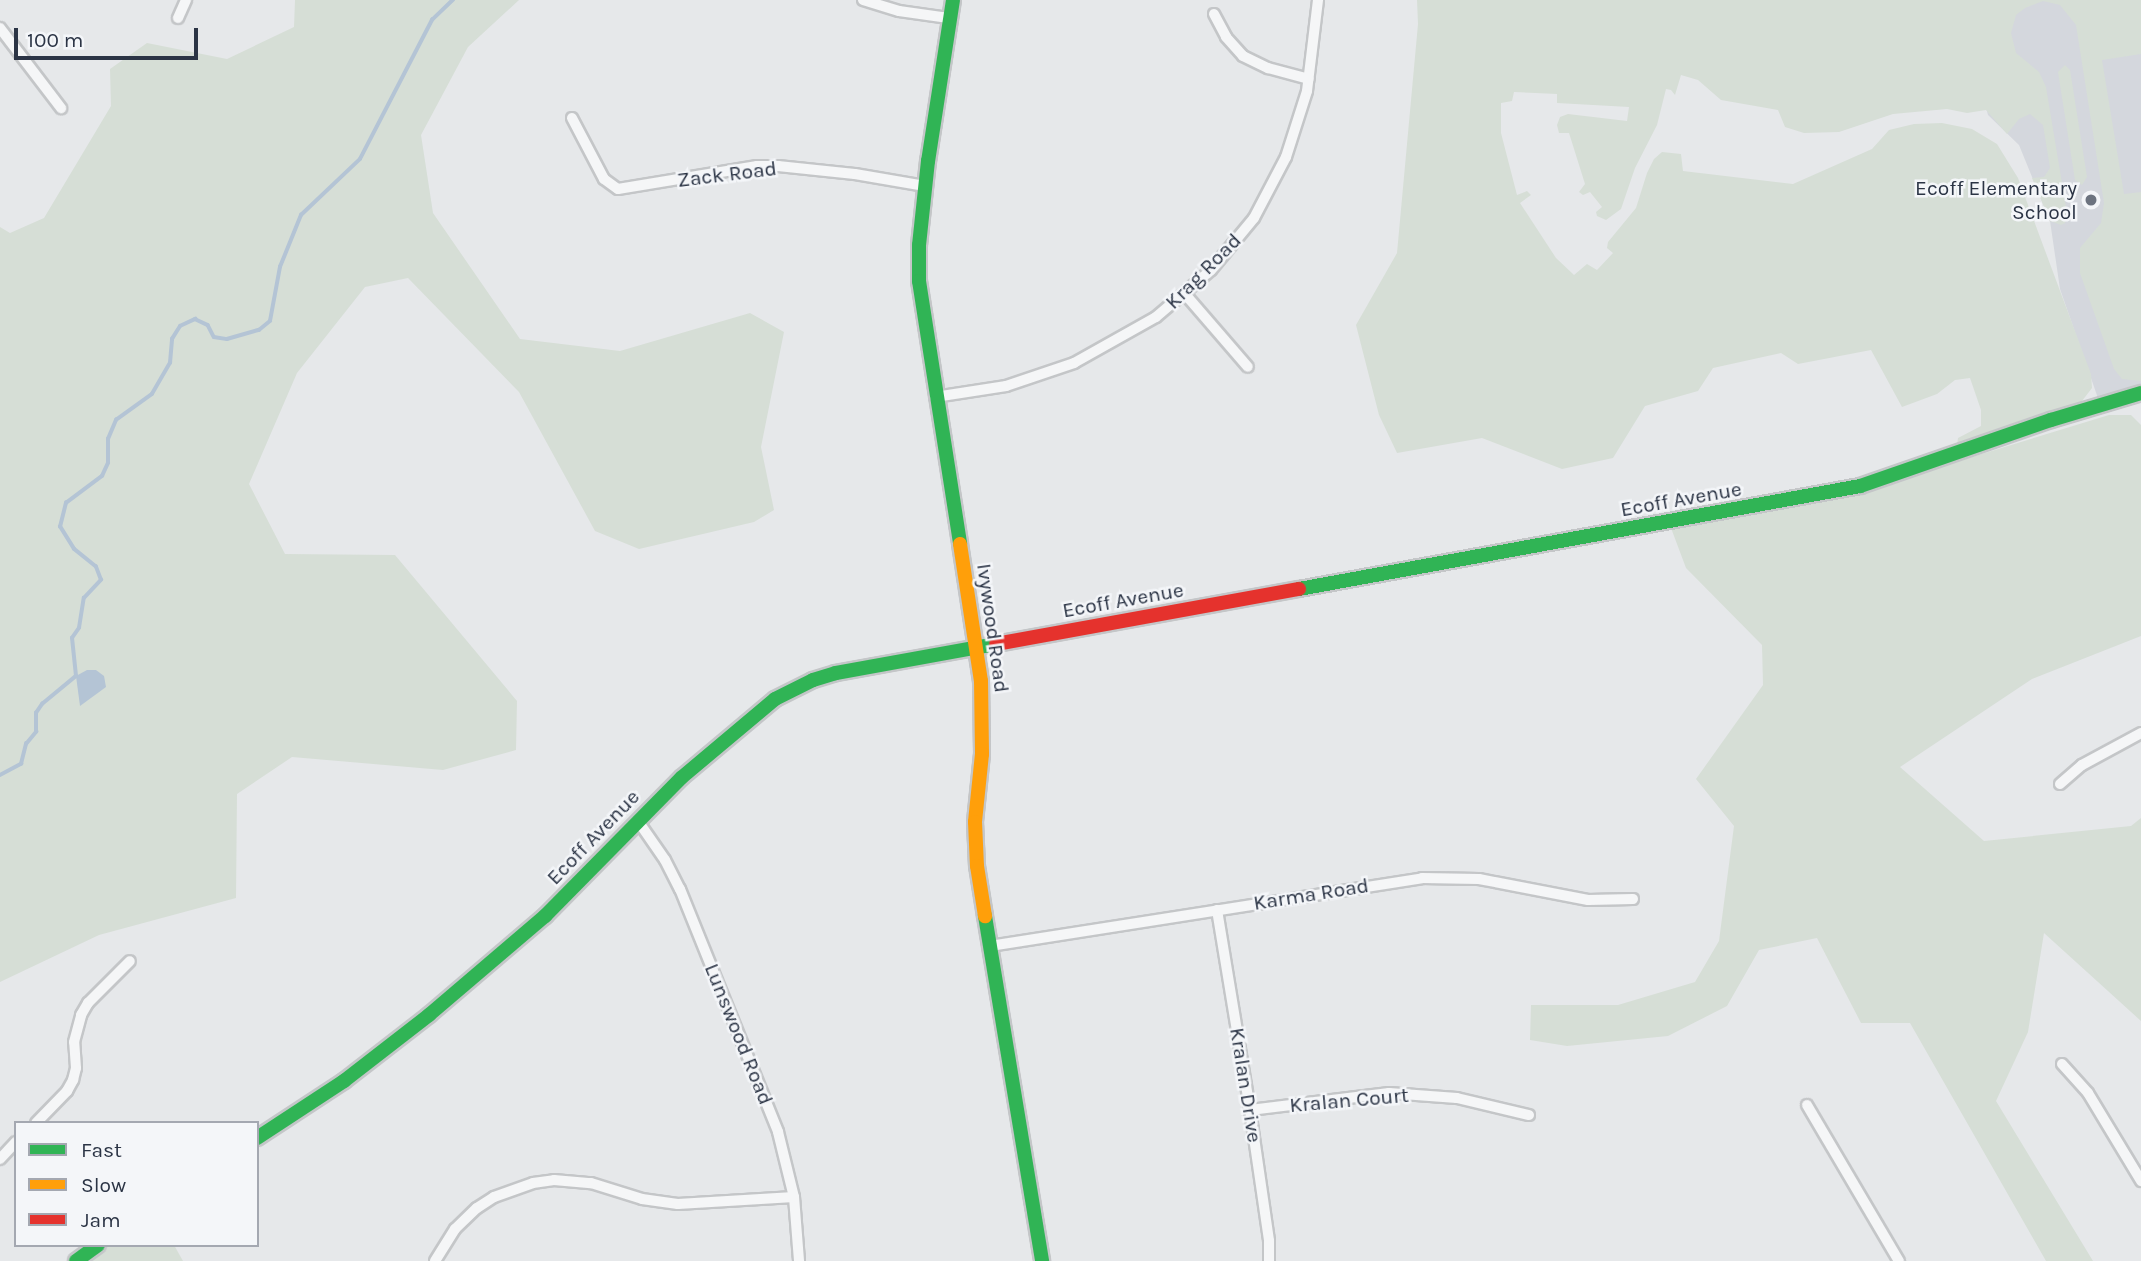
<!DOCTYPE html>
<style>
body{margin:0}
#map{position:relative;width:2141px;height:1261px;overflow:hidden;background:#e6e8ea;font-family:Karla,sans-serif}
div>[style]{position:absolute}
.built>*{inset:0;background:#d4d7dd}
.green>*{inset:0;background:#d6ded6}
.water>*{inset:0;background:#b4c4d5}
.stream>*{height:3.5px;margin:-1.75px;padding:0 1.75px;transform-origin:1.75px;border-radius:1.75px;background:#b4c4d5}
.roads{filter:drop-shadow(2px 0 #c4c6c8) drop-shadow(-2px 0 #c4c6c8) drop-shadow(0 2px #c4c6c8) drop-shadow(0 -2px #c4c6c8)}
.street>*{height:10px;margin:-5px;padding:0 5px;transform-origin:5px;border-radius:5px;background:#f5f6f7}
.fast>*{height:14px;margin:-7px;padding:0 7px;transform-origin:7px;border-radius:7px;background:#30b455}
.slow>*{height:14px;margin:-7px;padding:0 7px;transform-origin:7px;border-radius:7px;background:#ff9f0a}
.jam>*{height:14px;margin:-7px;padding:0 7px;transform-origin:7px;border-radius:7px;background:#e5322d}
.dots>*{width:19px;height:19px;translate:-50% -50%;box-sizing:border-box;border:4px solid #f4f6f9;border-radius:50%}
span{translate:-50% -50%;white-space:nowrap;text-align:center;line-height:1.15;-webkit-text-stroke:5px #f4f6f9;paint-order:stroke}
.street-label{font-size:21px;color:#2b3445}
.poi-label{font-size:21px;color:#2b3445}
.right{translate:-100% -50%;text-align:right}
.legend{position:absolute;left:14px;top:1121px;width:245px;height:126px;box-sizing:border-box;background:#f4f6f9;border:2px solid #a4a8b1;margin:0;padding:9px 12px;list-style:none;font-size:21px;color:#2b3445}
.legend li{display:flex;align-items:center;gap:14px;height:35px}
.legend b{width:35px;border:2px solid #a4a8b1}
.scale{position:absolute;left:14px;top:28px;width:184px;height:32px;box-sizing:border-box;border:4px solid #2b3445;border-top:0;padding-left:9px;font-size:21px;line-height:24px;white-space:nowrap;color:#2b3445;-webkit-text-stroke:5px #f4f6f9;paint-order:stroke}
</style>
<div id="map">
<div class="built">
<div style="clip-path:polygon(1957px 0,2141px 0,2141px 392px,2100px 404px,2060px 289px,2050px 221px,2019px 145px,1988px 115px)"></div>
</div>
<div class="green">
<div style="clip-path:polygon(295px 0,519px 0,468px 47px,421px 135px,433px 213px,520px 339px,620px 351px,750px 313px,784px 332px,761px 447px,774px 510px,754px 522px,639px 549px,595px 531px,519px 392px,408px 278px,365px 287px,297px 373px,249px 484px,285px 554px,395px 555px,517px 701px,516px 750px,443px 770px,292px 757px,237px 794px,236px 898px,99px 935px,0 982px,0 227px,10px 233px,44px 218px,111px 106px,110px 69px,147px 43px,227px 59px,294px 27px)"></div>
<div style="clip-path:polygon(1417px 0,2141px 0,2141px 54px,2102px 60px,2124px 194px,2141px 192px,2141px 381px,2122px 379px,2114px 369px,2080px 273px,2080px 248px,2101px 223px,2104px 203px,2076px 25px,2060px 5px,2043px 1px,2025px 8px,2016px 15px,2011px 33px,2016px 53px,2039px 72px,2046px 87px,2067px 213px,2065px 223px,2061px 225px,2050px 221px,2032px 178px,2044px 177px,2050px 168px,2043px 125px,2030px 114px,2019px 119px,2007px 134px,1986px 110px,1967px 113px,1947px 109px,1893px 114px,1839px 132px,1804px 133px,1785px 127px,1778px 110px,1721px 100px,1698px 80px,1681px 75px,1675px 95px,1671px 90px,1666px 89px,1657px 125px,1635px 168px,1621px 209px,1606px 220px,1597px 216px,1596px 212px,1602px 207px,1590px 192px,1583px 195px,1579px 192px,1585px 184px,1569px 133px,1559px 133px,1557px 125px,1560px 117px,1568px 114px,1627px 121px,1629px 107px,1557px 103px,1557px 94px,1514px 92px,1512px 101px,1501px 103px,1501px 133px,1517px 195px,1527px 191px,1531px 195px,1520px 203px,1556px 258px,1574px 275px,1587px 264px,1597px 270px,1613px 253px,1607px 248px,1608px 242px,1636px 208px,1647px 173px,1654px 159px,1662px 152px,1681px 154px,1683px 171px,1793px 184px,1872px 149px,1889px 130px,1914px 124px,1942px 123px,1972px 129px,1997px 144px,2018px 178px,2091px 374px,2092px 388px,2082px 401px,1957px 445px,1958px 438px,1981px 426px,1981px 410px,1970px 378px,1955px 380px,1937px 394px,1902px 407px,1871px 350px,1798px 364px,1781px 353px,1713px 368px,1698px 391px,1645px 406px,1613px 458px,1562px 469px,1482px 438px,1397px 453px,1379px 415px,1356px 325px,1397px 253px,1418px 24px)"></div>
<div style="clip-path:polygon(2065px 65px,2070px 70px,2087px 177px,2082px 185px,2075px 180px,2058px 72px)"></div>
<div style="clip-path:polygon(2109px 415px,2131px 415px,2141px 425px,2141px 636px,2032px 679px,1900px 767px,1984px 841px,2131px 826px,2141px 818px,2141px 1021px,2044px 933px,2028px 1032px,1996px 1101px,2093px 1261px,2046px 1261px,1910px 1023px,1861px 1023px,1817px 938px,1759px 950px,1727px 1006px,1668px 1036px,1567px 1046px,1530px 1040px,1531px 1005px,1618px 1005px,1695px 982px,1719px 941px,1734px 826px,1696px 779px,1763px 685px,1762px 645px,1686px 568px,1671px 528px,1861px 491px)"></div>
<div style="clip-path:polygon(107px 1245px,174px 1245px,183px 1261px,84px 1261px)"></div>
</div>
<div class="water">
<div style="clip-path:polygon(87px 670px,96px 670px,104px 676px,106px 687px,80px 706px,76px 676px)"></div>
</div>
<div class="stream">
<div style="left:0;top:775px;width:24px;rotate:-28deg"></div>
<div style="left:21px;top:764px;width:21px;rotate:-76deg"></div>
<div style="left:26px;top:744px;width:16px;rotate:-50deg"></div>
<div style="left:36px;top:732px;width:19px;rotate:-90deg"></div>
<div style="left:36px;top:713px;width:11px;rotate:-56deg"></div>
<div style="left:42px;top:704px;width:44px;rotate:-39.5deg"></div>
<div style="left:76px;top:676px;width:38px;rotate:-96deg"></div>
<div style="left:72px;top:638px;width:12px;rotate:-55deg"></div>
<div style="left:79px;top:628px;width:30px;rotate:-81deg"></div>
<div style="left:84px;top:598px;width:25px;rotate:-47deg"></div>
<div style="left:101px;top:580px;width:14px;rotate:-111deg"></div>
<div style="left:96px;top:567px;width:28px;rotate:-141deg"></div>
<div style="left:74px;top:549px;width:26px;rotate:-122deg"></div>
<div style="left:60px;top:527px;width:25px;rotate:-76deg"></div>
<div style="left:66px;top:503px;width:45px;rotate:-36.9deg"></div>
<div style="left:102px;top:476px;width:14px;rotate:-65deg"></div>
<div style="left:108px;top:463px;width:24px;rotate:-90deg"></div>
<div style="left:108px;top:439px;width:21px;rotate:-67deg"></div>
<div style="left:116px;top:420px;width:44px;rotate:-35.8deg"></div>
<div style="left:152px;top:394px;width:36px;rotate:-60deg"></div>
<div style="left:170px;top:363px;width:24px;rotate:-85deg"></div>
<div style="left:172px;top:339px;width:15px;rotate:-58deg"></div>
<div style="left:180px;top:326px;width:17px;rotate:-25deg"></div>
<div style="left:195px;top:319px;width:14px;rotate:25deg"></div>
<div style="left:208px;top:325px;width:13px;rotate:63deg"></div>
<div style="left:214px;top:337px;width:13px;rotate:9deg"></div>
<div style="left:227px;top:339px;width:33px;rotate:-16deg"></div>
<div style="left:259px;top:330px;width:14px;rotate:-39deg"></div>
<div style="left:270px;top:321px;width:55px;rotate:-79.5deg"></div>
<div style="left:280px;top:267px;width:56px;rotate:-68deg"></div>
<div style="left:301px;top:215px;width:81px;rotate:-43.5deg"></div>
<div style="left:360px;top:159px;width:157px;rotate:-62.6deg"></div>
<div style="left:432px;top:20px;width:29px;rotate:-44deg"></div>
</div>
<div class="roads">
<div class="street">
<div style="left:863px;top:0;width:38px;rotate:17deg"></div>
<div style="left:899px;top:11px;width:50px;rotate:8deg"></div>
<div style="left:1214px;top:14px;width:26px;rotate:62deg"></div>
<div style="left:1226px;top:37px;width:25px;rotate:48deg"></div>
<div style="left:1243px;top:56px;width:28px;rotate:26deg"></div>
<div style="left:1268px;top:68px;width:42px;rotate:15deg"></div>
<div style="left:178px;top:18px;width:20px;rotate:-66deg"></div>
<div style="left:0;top:28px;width:101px;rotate:52.7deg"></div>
<div style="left:572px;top:118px;width:69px;rotate:62.3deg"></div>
<div style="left:604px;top:179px;width:17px;rotate:36deg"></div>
<div style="left:618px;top:189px;width:141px;rotate:-9.4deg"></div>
<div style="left:757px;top:166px;width:21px"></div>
<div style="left:778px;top:166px;width:77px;rotate:5.9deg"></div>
<div style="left:855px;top:174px;width:71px;rotate:9.7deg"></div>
<div style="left:1185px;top:294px;width:96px;rotate:49.2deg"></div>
<div style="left:935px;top:397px;width:72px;rotate:-8.8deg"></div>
<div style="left:1006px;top:386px;width:72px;rotate:-18.7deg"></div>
<div style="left:1074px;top:363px;width:94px;rotate:-29.3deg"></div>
<div style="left:1156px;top:317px;width:72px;rotate:-40.5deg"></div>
<div style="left:1211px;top:270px;width:67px;rotate:-50.4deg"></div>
<div style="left:1254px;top:218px;width:69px;rotate:-62.3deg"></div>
<div style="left:1286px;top:157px;width:69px;rotate:-72.3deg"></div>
<div style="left:1307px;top:91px;width:92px;rotate:-83.1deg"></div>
<div style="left:2060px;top:784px;width:29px;rotate:-41deg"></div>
<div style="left:2082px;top:765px;width:67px;rotate:-28.5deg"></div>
<div style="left:638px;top:821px;width:47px;rotate:55.3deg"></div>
<div style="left:665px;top:860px;width:33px;rotate:63deg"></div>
<div style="left:680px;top:889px;width:262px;rotate:68deg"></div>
<div style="left:778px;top:1132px;width:67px;rotate:76.2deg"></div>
<div style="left:794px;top:1197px;width:64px;rotate:85.5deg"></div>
<div style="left:1217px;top:910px;width:203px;rotate:80.6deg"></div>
<div style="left:1250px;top:1110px;width:132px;rotate:81.7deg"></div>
<div style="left:1269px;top:1241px;width:20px;rotate:90deg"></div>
<div style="left:990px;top:946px;width:437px;rotate:-8.9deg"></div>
<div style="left:1422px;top:878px;width:57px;rotate:1deg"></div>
<div style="left:1479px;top:879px;width:111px;rotate:10.9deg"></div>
<div style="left:1588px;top:900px;width:45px;rotate:-1.3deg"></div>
<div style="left:2062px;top:1064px;width:39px;rotate:48deg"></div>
<div style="left:2088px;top:1093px;width:103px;rotate:58.9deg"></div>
<div style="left:1807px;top:1105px;width:181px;rotate:59.5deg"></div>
<div style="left:1250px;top:1110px;width:140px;rotate:-7deg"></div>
<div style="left:1389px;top:1093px;width:68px;rotate:4.2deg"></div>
<div style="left:1457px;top:1098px;width:74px;rotate:13.3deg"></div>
<div style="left:36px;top:1123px;width:45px;rotate:-45.9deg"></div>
<div style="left:67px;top:1091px;width:13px;rotate:-61deg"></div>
<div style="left:73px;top:1080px;width:12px;rotate:-76deg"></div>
<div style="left:76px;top:1068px;width:26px;rotate:-94deg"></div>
<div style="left:74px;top:1042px;width:28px;rotate:-75deg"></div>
<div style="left:81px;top:1015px;width:14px;rotate:-60deg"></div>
<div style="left:88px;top:1003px;width:59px;rotate:-45deg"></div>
<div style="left:0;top:1159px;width:23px;rotate:-47deg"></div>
<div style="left:435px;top:1261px;width:38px;rotate:-58deg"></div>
<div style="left:455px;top:1229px;width:30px;rotate:-44deg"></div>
<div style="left:477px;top:1208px;width:20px;rotate:-33deg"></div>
<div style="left:494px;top:1197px;width:41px;rotate:-19.7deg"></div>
<div style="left:533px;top:1183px;width:21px;rotate:-8deg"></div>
<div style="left:554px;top:1180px;width:37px;rotate:5deg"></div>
<div style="left:591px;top:1183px;width:53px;rotate:17.4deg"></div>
<div style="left:642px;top:1199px;width:36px;rotate:8deg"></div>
<div style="left:678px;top:1204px;width:116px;rotate:-3.5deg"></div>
</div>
<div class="fast">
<div style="left:953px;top:0;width:163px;rotate:98.8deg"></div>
<div style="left:928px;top:161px;width:84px;rotate:96.1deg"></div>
<div style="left:919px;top:245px;width:36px;rotate:90deg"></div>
<div style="left:919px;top:281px;width:266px;rotate:81.1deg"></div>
<div style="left:1299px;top:589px;width:570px;rotate:-10.4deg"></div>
<div style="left:1860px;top:486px;width:202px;rotate:-19.1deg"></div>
<div style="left:2051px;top:420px;width:94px;rotate:-16.7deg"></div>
<div style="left:985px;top:916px;width:350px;rotate:80.6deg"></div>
<div style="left:257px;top:1138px;width:104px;rotate:-33.2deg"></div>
<div style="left:344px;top:1081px;width:108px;rotate:-37.8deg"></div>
<div style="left:429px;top:1015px;width:153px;rotate:-40.5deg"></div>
<div style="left:545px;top:916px;width:194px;rotate:-45.4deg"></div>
<div style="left:681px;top:778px;width:123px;rotate:-40deg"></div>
<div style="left:775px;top:699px;width:42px;rotate:-26.6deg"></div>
<div style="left:813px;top:680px;width:24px;rotate:-17deg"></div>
<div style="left:836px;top:673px;width:163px;rotate:-10.3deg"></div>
<div style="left:76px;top:1261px;width:27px;rotate:-36deg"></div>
</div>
<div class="slow">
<div style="left:960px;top:544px;width:139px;rotate:81.3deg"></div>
<div style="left:981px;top:681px;width:73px;rotate:89.2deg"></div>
<div style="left:982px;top:754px;width:68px;rotate:95.9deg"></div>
<div style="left:975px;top:822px;width:44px;rotate:87.4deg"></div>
<div style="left:977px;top:866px;width:51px;rotate:80.9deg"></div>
</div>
<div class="jam">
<div style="left:996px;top:644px;width:308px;rotate:-10.3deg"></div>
</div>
</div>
<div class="dots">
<div style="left:2091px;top:200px;background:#6c737f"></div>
</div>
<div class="street-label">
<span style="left:727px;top:174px;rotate:-7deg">Zack Road</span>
<span style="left:1203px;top:271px;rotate:-45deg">Krag Road</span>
<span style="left:1681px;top:499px;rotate:-10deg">Ecoff Avenue</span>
<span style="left:1123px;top:600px;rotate:-10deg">Ecoff Avenue</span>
<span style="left:993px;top:628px;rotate:82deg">Ivywood Road</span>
<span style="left:593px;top:837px;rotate:-46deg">Ecoff Avenue</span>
<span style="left:1311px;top:894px;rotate:-9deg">Karma Road</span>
<span style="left:739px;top:1034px;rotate:68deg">Lunswood Road</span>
<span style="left:1246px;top:1085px;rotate:81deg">Kralan Drive</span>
<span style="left:1349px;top:1100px;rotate:-5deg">Kralan Court</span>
</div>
<div class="poi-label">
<span class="right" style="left:2077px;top:200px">Ecoff Elementary<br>School</span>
</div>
<ul class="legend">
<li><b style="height:9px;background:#30b455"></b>Fast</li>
<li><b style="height:9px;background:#ff9f0a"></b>Slow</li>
<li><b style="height:9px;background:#e5322d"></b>Jam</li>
</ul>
<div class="scale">100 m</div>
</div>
